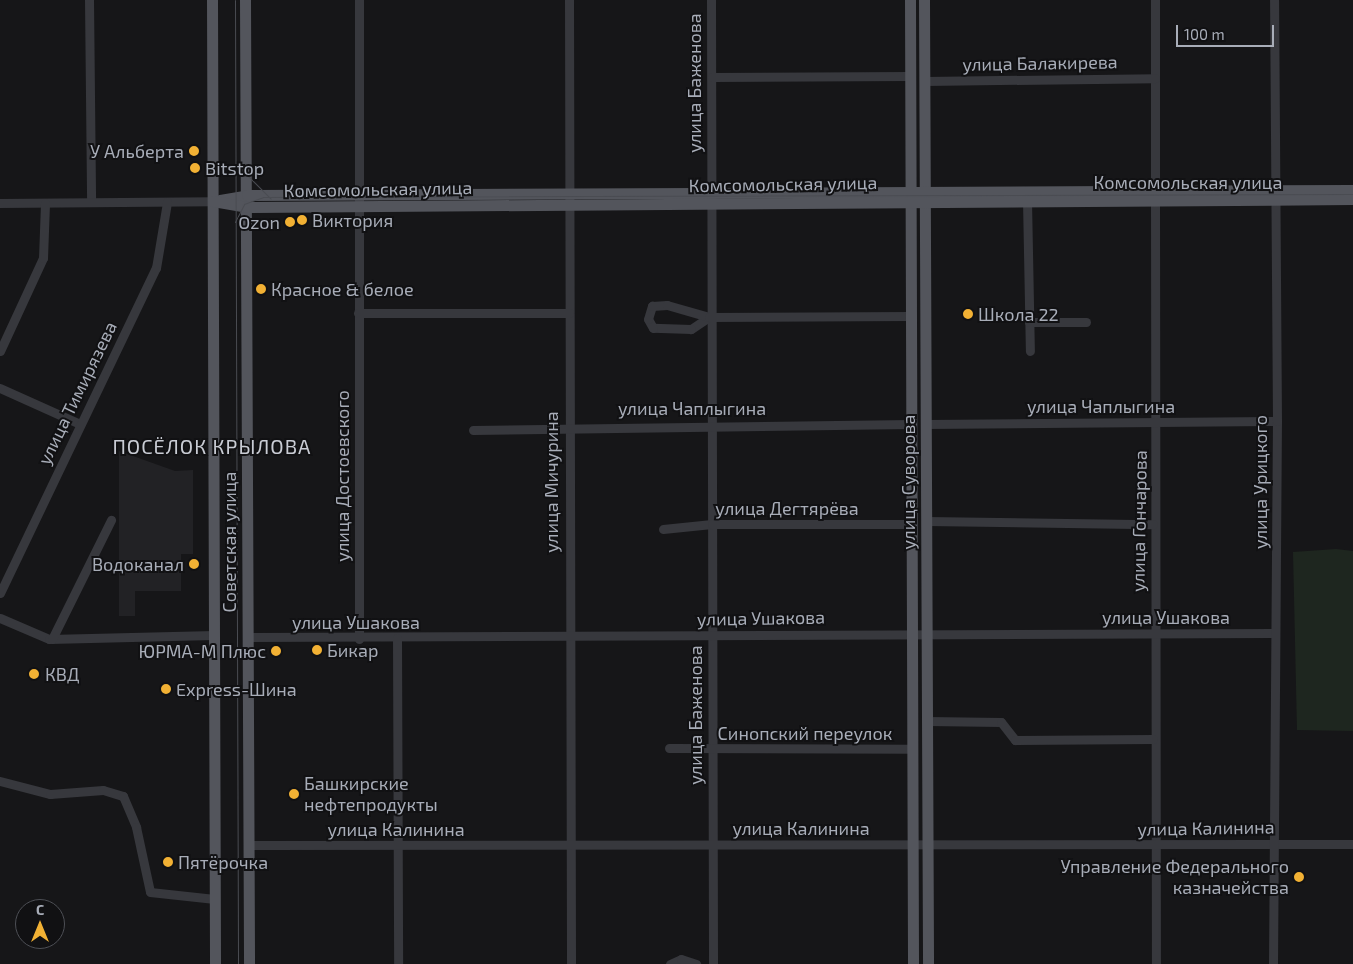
<!DOCTYPE html>
<meta charset="utf-8">
<style>
body{margin:0}
#map{position:relative;width:1353px;height:964px;overflow:hidden;background:#161618;font-family:"Exo 2",sans-serif}
div>[style]{position:absolute}
.built>*{inset:0;background:#222225}
.green>*{inset:0;background:#1e261f}
.minor>*{height:9px;margin:-4.5px;padding:0 4.5px;transform-origin:4.5px;border-radius:4.5px;background:#37383d}
.major>*{height:11px;margin:-5.5px;padding:0 5.5px;transform-origin:5.5px;border-radius:5.5px;background:#53555c}
.tram>*{height:1px;margin:-0.5px;padding:0 0.5px;transform-origin:0.5px;border-radius:0.5px;background:#4a4c52}
.dots>*{width:14px;height:14px;translate:-50% -50%;box-sizing:border-box;border:2px solid #111113;border-radius:50%}
span{translate:-50% -50%;white-space:nowrap;text-align:center;line-height:1.15;-webkit-text-stroke:4px #111113;paint-order:stroke}
.street-label{font-size:18px;color:#a8adb8}
.poi-label{font-size:18px;color:#a8adb8}
.right{translate:-100% -50%;text-align:right}
.left{translate:0 -50%;text-align:left}
.quarter-label{font-size:20px;color:#c9ccd4;letter-spacing:1px}
.north{position:absolute;left:15px;top:899px;width:50px;height:50px;box-sizing:border-box;background:#111113;border:1px solid #4d4f55;border-radius:50%;rotate:0deg;font-size:14px;font-weight:700;line-height:20px;text-align:center;color:#a8adb8}
.north::after{content:'';display:block;margin:auto;width:18px;height:22px;background:#f2b134;clip-path:polygon(50% 0,100% 100%,50% 72%,0 100%)}
.scale{position:absolute;left:1176px;top:25px;width:98px;height:22px;box-sizing:border-box;border:2px solid #a8adb8;border-top:0;padding-left:6px;font-size:15px;line-height:18px;white-space:nowrap;color:#a8adb8;-webkit-text-stroke:4px #111113;paint-order:stroke}
</style>
<div id="map">
<div class="built">
<div style="clip-path:polygon(119px 451px,175px 471px,193px 470px,193px 554px,181px 554px,181px 591px,135px 591px,135px 616px,119px 616px)"></div>
</div>
<div class="green">
<div style="clip-path:polygon(1336px 549px,1353px 551px,1353px 731px,1297px 730px,1293px 552px)"></div>
</div>
<div class="minor">
<div style="left:89px;top:0;width:202px;rotate:89.4deg"></div>
<div style="left:359px;top:0;width:639px;rotate:90deg"></div>
<div style="left:569px;top:0;width:964px;rotate:89.88deg"></div>
<div style="left:711px;top:0;width:964px;rotate:89.88deg"></div>
<div style="left:1155px;top:0;width:190px;rotate:90deg"></div>
<div style="left:712px;top:77px;width:197px;rotate:-0.3deg"></div>
<div style="left:925px;top:81px;width:230px;rotate:-0.7deg"></div>
<div style="left:1155px;top:199px;width:765px;rotate:89.93deg"></div>
<div style="left:1027px;top:200px;width:151px;rotate:88.9deg"></div>
<div style="left:0;top:203px;width:213px;rotate:-0.5deg"></div>
<div style="left:358px;top:313px;width:211px"></div>
<div style="left:709px;top:317px;width:22px;rotate:146deg"></div>
<div style="left:691px;top:329px;width:38px;rotate:-178deg"></div>
<div style="left:653px;top:328px;width:10px;rotate:-119deg"></div>
<div style="left:648px;top:319px;width:14px;rotate:-73deg"></div>
<div style="left:652px;top:306px;width:15px;rotate:-4deg"></div>
<div style="left:667px;top:305px;width:44px;rotate:15.9deg"></div>
<div style="left:709px;top:317px;width:202px;rotate:-0.3deg"></div>
<div style="left:1029px;top:322px;width:57px"></div>
<div style="left:0;top:351px;width:102px;rotate:-65.2deg"></div>
<div style="left:43px;top:258px;width:55px;rotate:-87.9deg"></div>
<div style="left:0;top:388px;width:88px;rotate:24.2deg"></div>
<div style="left:926px;top:424px;width:351px;rotate:-0.5deg"></div>
<div style="left:473px;top:430px;width:438px;rotate:-0.8deg"></div>
<div style="left:926px;top:521px;width:227px;rotate:0.8deg"></div>
<div style="left:663px;top:529px;width:49px;rotate:-5.8deg"></div>
<div style="left:712px;top:524px;width:200px"></div>
<div style="left:0;top:593px;width:361px;rotate:-64.4deg"></div>
<div style="left:156px;top:268px;width:67px;rotate:-80.5deg"></div>
<div style="left:0;top:618px;width:53px;rotate:23.2deg"></div>
<div style="left:49px;top:639px;width:165px;rotate:-1.4deg"></div>
<div style="left:247px;top:637px;width:1028px;rotate:-0.22deg"></div>
<div style="left:397px;top:638px;width:326px;rotate:89.8deg"></div>
<div style="left:52px;top:639px;width:133px;rotate:-63.6deg"></div>
<div style="left:927px;top:721px;width:74px;rotate:0.8deg"></div>
<div style="left:1001px;top:722px;width:23px;rotate:52deg"></div>
<div style="left:1015px;top:740px;width:138px;rotate:-0.4deg"></div>
<div style="left:669px;top:748px;width:243px;rotate:0.2deg"></div>
<div style="left:0;top:781px;width:52px;rotate:14.6deg"></div>
<div style="left:50px;top:794px;width:53px;rotate:-4.3deg"></div>
<div style="left:103px;top:790px;width:21px;rotate:17deg"></div>
<div style="left:123px;top:796px;width:34px;rotate:67deg"></div>
<div style="left:136px;top:827px;width:66px;rotate:77.8deg"></div>
<div style="left:150px;top:892px;width:65px;rotate:6.1deg"></div>
<div style="left:249px;top:845px;width:1104px;rotate:-0.05deg"></div>
<div style="left:670px;top:964px;width:12px;rotate:-24deg"></div>
<div style="left:681px;top:959px;width:16px;rotate:18deg"></div>
<div style="left:1273px;top:964px;width:543px;rotate:-89.58deg"></div>
<div style="left:1277px;top:421px;width:421px;rotate:-90.4deg"></div>
</div>
<div class="major">
<div style="left:212px;top:0;width:964px;rotate:89.82deg"></div>
<div style="left:245px;top:0;width:964px;rotate:89.76deg"></div>
<div style="left:910px;top:0;width:964px;rotate:89.82deg"></div>
<div style="left:924px;top:0;width:964px;rotate:89.76deg"></div>
<div style="left:220px;top:200px;width:27px;rotate:-10deg"></div>
<div style="left:247px;top:195px;width:1106px;rotate:-0.26deg"></div>
<div style="left:213px;top:201px;width:35px;rotate:10deg"></div>
<div style="left:247px;top:207px;width:1106px;rotate:-0.41deg"></div>
</div>
<div class="tram">
<div style="left:235px;top:0;width:964px;rotate:89.82deg"></div>
<div style="left:236px;top:164px;width:49px;rotate:45deg"></div>
<div style="left:235px;top:222px;width:20px;rotate:-63deg"></div>
<div style="left:244px;top:204px;width:20px;rotate:-20deg"></div>
<div style="left:263px;top:197px;width:1090px;rotate:-0.16deg"></div>
</div>
<div class="dots">
<div style="left:194px;top:151px;background:#f2b134"></div>
<div style="left:195px;top:168px;background:#f2b134"></div>
<div style="left:302px;top:220px;background:#f2b134"></div>
<div style="left:290px;top:222px;background:#f2b134"></div>
<div style="left:261px;top:289px;background:#f2b134"></div>
<div style="left:968px;top:314px;background:#f2b134"></div>
<div style="left:194px;top:564px;background:#f2b134"></div>
<div style="left:317px;top:650px;background:#f2b134"></div>
<div style="left:276px;top:651px;background:#f2b134"></div>
<div style="left:34px;top:674px;background:#f2b134"></div>
<div style="left:166px;top:689px;background:#f2b134"></div>
<div style="left:294px;top:794px;background:#f2b134"></div>
<div style="left:168px;top:862px;background:#f2b134"></div>
<div style="left:1299px;top:877px;background:#f2b134"></div>
</div>
<div class="street-label">
<span style="left:1040px;top:63px;rotate:-1deg">улица Балакирева</span>
<span style="left:694px;top:83px;rotate:-90deg">улица Баженова</span>
<span style="left:1188px;top:182px">Комсомольская улица</span>
<span style="left:783px;top:184px;rotate:-1deg">Комсомольская улица</span>
<span style="left:378px;top:189px;rotate:-1deg">Комсомольская улица</span>
<span style="left:77px;top:393px;rotate:-64deg">улица Тимирязева</span>
<span style="left:1101px;top:406px">улица Чаплыгина</span>
<span style="left:692px;top:408px">улица Чаплыгина</span>
<span style="left:342px;top:476px;rotate:-90deg">улица Достоевского</span>
<span style="left:551px;top:482px;rotate:-90deg">улица Мичурина</span>
<span style="left:908px;top:482px;rotate:-90deg">улица Суворова</span>
<span style="left:1260px;top:482px;rotate:-90deg">улица Урицкого</span>
<span style="left:787px;top:508px">улица Дегтярёва</span>
<span style="left:1139px;top:521px;rotate:-89deg">улица Гончарова</span>
<span style="left:229px;top:542px;rotate:-90deg">Советская улица</span>
<span style="left:1166px;top:617px">улица Ушакова</span>
<span style="left:761px;top:618px;rotate:-1deg">улица Ушакова</span>
<span style="left:356px;top:622px">улица Ушакова</span>
<span style="left:695px;top:715px;rotate:-90deg">улица Баженова</span>
<span style="left:805px;top:733px">Синопский переулок</span>
<span style="left:801px;top:828px">улица Калинина</span>
<span style="left:1206px;top:828px;rotate:-1deg">улица Калинина</span>
<span style="left:396px;top:829px">улица Калинина</span>
</div>
<div class="poi-label">
<span class="right" style="left:184px;top:151px">У Альберта</span>
<span class="left" style="left:205px;top:168px">Bitstop</span>
<span class="left" style="left:312px;top:220px">Виктория</span>
<span class="right" style="left:280px;top:222px">Ozon</span>
<span class="left" style="left:271px;top:289px">Красное &amp; белое</span>
<span class="left" style="left:978px;top:314px">Школа 22</span>
<span class="right" style="left:184px;top:564px">Водоканал</span>
<span class="left" style="left:327px;top:650px">Бикар</span>
<span class="right" style="left:266px;top:651px">ЮРМА-М Плюс</span>
<span class="left" style="left:45px;top:674px">КВД</span>
<span class="left" style="left:176px;top:689px">Express-Шина</span>
<span class="left" style="left:304px;top:794px">Башкирские<br>нефтепродукты</span>
<span class="left" style="left:178px;top:862px">Пятёрочка</span>
<span class="right" style="left:1289px;top:877px">Управление Федерального<br>казначейства</span>
</div>
<div class="quarter-label">
<span style="left:212px;top:446px">ПОСЁЛОК КРЫЛОВА</span>
</div>
<div class="north">С</div>
<div class="scale">100 m</div>
</div>
